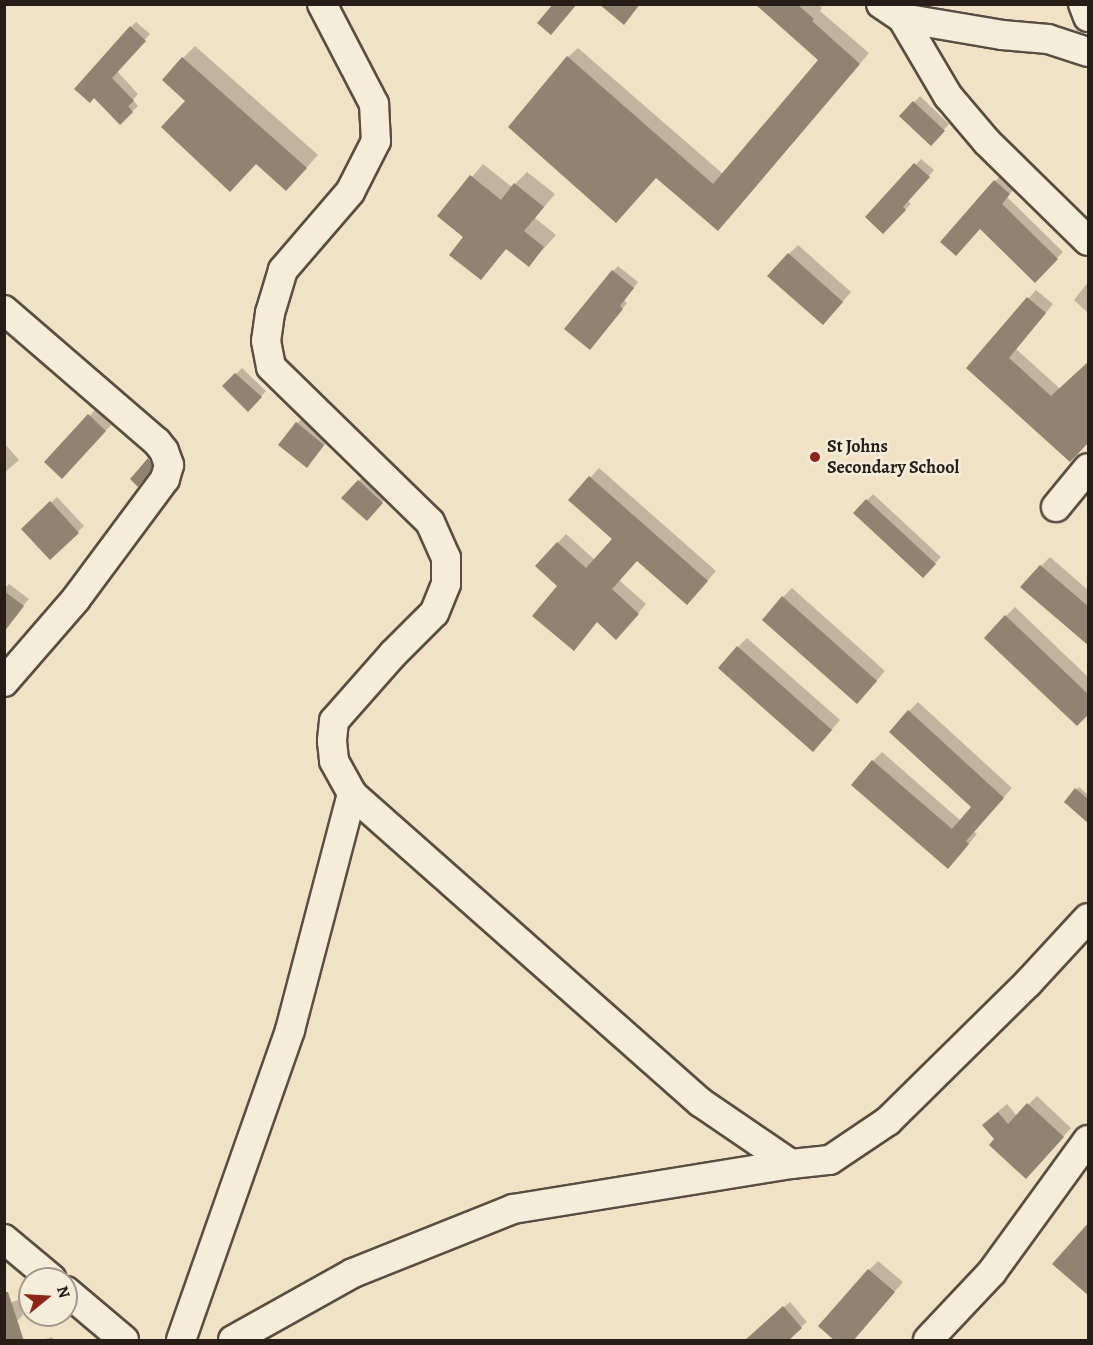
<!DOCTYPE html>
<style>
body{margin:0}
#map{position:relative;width:1093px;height:1345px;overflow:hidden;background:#f1e2c6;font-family:Alegreya,serif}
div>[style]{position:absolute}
.shadow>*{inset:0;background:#0003}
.building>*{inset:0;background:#908372}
.roads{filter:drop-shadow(2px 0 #594e42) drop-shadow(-2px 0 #594e42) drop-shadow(0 2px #594e42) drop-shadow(0 -2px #594e42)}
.minor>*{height:28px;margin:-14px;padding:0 14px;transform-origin:14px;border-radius:14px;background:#f6ecda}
.dots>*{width:16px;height:16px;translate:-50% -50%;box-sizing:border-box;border:3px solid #f6ecda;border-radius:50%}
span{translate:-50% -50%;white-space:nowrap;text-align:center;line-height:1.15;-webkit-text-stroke:5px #f6ecda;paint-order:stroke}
.poi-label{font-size:18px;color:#261d16;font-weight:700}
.left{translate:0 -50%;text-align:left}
.frame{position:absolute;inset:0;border:6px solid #261d16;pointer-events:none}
.north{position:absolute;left:18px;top:1267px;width:60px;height:60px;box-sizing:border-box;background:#f6ecda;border:2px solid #a3998c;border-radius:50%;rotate:72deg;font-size:16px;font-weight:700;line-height:24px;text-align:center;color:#261d16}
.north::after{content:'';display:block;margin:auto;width:21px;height:27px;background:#8f2418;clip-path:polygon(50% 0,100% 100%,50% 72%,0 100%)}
</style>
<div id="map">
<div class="shadow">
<div style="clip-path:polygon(757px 4px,818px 4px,822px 8px,820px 11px,869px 53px,728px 219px,656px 176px,568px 57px,578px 48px,723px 174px,820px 60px)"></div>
<div style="clip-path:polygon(136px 22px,150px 34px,117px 71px,138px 94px,133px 100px,138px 106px,120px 123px,94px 96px,131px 27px)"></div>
<div style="clip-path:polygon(195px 46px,318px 155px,298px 177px,256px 162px,187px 101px,183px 58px)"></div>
<div style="clip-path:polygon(920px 96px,949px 124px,931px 144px,901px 116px)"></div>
<div style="clip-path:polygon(921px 159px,934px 170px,908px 201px,911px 204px,883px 232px,867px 217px)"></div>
<div style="clip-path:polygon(483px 164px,512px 187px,527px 172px,555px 194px,535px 218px,556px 235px,529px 265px,507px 248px,481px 278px,465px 237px,439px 216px)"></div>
<div style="clip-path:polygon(1001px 175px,1015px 188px,1007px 197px,1063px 252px,1035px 281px,980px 228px,942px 242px)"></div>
<div style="clip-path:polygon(798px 245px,851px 292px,832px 314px,789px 254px)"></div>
<div style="clip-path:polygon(618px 266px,638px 282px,624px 300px,627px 303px,595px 343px,613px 271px)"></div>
<div style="clip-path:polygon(1088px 282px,1088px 313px,1074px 300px)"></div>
<div style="clip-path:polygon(1036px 290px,1053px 304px,1016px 349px,1088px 414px,968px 368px)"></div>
<div style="clip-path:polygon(242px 368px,266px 391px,248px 410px,224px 386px)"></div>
<div style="clip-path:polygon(95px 410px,111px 425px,62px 477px,47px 462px)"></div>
<div style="clip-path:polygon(303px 418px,329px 439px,313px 460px,297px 423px)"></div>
<div style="clip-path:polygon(4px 443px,19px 460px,4px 473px)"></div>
<div style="clip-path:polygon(155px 454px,155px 464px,144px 479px,132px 479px)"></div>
<div style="clip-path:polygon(599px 468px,716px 571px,696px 594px,637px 559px,619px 580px,646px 604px,625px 629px,559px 586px,537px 566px,566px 534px,595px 560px,614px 539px,570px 500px)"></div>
<div style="clip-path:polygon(364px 475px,388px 496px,372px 513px,359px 481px)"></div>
<div style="clip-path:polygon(873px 494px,941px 557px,923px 576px,855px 513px)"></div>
<div style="clip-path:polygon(57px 497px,84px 526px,50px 558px,23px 529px)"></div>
<div style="clip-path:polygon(1050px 557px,1088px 590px,1088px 644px,1041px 566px)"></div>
<div style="clip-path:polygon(9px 584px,29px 599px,4px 628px,4px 589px)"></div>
<div style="clip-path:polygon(792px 588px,885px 671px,866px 693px,783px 597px)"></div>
<div style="clip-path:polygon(1015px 607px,1088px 677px,1088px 712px,1006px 616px)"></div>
<div style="clip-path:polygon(747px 638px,840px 720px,822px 741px,738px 647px)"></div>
<div style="clip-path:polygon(918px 702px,1012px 788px,973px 831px,977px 834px,957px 858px,873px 761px,882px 752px,961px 821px,973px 807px,909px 711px)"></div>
<div style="clip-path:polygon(1079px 787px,1088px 795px,1088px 807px,1066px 802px)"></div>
<div style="clip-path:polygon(1037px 1096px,1071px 1128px,1034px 1168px,993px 1116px,1007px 1104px,1017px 1116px)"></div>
<div style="clip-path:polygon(878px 1261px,903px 1282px,852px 1340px,869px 1270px)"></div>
<div style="clip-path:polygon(18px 1300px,23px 1315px,17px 1321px,4px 1305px)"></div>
<div style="clip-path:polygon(790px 1302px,807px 1322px,801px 1327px,746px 1340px)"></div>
<div style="clip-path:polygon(52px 1337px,54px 1340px,42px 1340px)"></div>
</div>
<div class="building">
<div style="clip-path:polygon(553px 4px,577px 4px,551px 35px,537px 23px)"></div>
<div style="clip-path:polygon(599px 4px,640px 4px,624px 25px)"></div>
<div style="clip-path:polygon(755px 4px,797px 4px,814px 19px,812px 21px,860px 64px,718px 231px,656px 178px,616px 223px,508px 127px,567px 56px,713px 184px,818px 60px)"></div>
<div style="clip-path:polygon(130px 26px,146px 41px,112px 78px,134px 101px,128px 106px,133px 112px,120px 125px,94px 98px,90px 103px,74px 89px)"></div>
<div style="clip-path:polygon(182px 57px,307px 168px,286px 191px,256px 164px,230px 192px,161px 127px,185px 101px,162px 80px)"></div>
<div style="clip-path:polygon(913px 101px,945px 131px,931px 146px,899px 116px)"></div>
<div style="clip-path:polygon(914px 163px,930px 177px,903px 207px,906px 210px,883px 234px,865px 217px)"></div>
<div style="clip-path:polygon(470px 175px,501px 200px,514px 183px,544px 207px,524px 231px,544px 247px,529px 267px,506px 249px,481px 280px,449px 255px,463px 237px,437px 216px)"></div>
<div style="clip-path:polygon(994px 180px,1010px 194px,1002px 204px,1058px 259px,1035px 283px,980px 229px,956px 256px,940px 242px)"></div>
<div style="clip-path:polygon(788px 253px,843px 302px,823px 325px,767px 276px)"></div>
<div style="clip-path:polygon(612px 270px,634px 288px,620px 306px,623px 309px,590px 350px,564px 329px)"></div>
<div style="clip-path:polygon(1027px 297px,1046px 313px,1009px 358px,1051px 396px,1089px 361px,1089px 442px,1070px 462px,966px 368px)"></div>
<div style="clip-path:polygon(235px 373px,262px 397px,248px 412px,222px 386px)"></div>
<div style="clip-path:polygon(88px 414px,106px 431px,62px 479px,44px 462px)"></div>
<div style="clip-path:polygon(296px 422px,324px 445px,307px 468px,278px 445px)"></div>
<div style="clip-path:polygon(148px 458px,152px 466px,150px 472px,138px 487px,130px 479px)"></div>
<div style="clip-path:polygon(589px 476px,708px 581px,687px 605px,637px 561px,612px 589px,639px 614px,616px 640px,597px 622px,574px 651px,532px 616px,557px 586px,535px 566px,557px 542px,586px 568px,612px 539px,568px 500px)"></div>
<div style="clip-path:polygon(358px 480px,383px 503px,367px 521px,341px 498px)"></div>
<div style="clip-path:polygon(866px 499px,936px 564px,923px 578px,853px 513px)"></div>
<div style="clip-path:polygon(50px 501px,79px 533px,50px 560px,21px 529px)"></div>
<div style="clip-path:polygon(1040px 565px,1089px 607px,1089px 646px,1020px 587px)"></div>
<div style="clip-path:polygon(4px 591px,24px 606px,4px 632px)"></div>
<div style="clip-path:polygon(782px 596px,877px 681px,857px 704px,762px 620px)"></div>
<div style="clip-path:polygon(1005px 615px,1089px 695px,1089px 714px,1077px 726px,984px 638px)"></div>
<div style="clip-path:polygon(737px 646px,832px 730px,813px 752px,718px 668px)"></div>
<div style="clip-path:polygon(908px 710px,1004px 798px,966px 841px,969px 844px,948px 869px,851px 785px,872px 760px,952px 829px,971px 807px,889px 732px)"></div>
<div style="clip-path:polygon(1075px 788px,1089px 800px,1089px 824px,1064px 802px)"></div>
<div style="clip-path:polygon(1027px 1103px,1064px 1137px,1026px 1179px,989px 1145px,994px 1139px,982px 1125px,998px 1112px,1008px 1124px)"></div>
<div style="clip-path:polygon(1089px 1222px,1089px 1296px,1052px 1264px)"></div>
<div style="clip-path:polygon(868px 1269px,895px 1292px,853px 1341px,835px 1341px,818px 1326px)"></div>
<div style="clip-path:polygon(4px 1292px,8px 1292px,24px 1341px,4px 1341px)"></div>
<div style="clip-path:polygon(783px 1306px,802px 1328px,788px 1341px,744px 1341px)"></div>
</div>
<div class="roads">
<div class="minor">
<div style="left:322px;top:4px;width:113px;rotate:62.5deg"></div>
<div style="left:374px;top:104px;width:37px;rotate:87deg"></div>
<div style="left:376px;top:141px;width:57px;rotate:117deg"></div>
<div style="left:350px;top:192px;width:103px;rotate:130.7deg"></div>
<div style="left:283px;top:270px;width:45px;rotate:106.8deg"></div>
<div style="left:270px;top:313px;width:28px;rotate:98deg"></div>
<div style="left:266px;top:341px;width:26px;rotate:79deg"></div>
<div style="left:271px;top:367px;width:222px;rotate:44.3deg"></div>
<div style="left:430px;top:522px;width:39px;rotate:66deg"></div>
<div style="left:446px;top:558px;width:26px;rotate:90deg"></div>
<div style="left:446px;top:584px;width:31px;rotate:112deg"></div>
<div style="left:434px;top:613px;width:58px;rotate:135deg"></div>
<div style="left:393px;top:654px;width:89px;rotate:131.4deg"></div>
<div style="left:334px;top:721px;width:20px;rotate:96deg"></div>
<div style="left:332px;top:741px;width:20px;rotate:84deg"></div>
<div style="left:334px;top:761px;width:38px;rotate:61deg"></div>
<div style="left:352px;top:794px;width:465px;rotate:41.5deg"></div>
<div style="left:700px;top:1102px;width:110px;rotate:34.3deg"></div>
<div style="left:791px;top:1164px;width:39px;rotate:-6deg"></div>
<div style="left:830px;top:1160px;width:70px;rotate:-33.9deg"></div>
<div style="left:888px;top:1121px;width:197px;rotate:-44.6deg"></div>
<div style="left:1028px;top:983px;width:88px;rotate:-47.3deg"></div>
<div style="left:881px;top:4px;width:25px;rotate:34deg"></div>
<div style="left:902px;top:18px;width:101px;rotate:9.6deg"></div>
<div style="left:1002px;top:35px;width:46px;rotate:5deg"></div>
<div style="left:1048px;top:39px;width:42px;rotate:18deg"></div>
<div style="left:1083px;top:4px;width:14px;rotate:69deg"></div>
<div style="left:902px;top:18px;width:91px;rotate:59.5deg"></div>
<div style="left:948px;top:96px;width:60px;rotate:49.7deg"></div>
<div style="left:987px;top:142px;width:141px;rotate:44.4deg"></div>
<div style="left:4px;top:310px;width:202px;rotate:40.8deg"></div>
<div style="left:157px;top:442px;width:11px;rotate:52deg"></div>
<div style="left:164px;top:451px;width:15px;rotate:70deg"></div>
<div style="left:169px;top:465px;width:15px;rotate:106deg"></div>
<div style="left:165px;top:479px;width:149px;rotate:126.6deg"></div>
<div style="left:76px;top:599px;width:110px;rotate:130.9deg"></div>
<div style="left:1056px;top:507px;width:50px;rotate:-50.6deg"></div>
<div style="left:4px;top:1239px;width:62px;rotate:39.8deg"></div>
<div style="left:66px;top:1291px;width:76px;rotate:40.2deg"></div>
<div style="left:181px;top:1340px;width:329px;rotate:-70.6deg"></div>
<div style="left:290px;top:1030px;width:244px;rotate:-75.3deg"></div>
<div style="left:233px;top:1340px;width:137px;rotate:-29.2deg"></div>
<div style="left:353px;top:1273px;width:172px;rotate:-21.8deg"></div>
<div style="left:513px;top:1209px;width:282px;rotate:-9.2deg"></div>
<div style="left:928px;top:1340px;width:93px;rotate:-46.7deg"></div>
<div style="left:992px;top:1272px;width:163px;rotate:-54deg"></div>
</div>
</div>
<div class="dots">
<div style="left:815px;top:457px;background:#8f2418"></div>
</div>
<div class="poi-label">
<span class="left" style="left:827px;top:457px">St Johns<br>Secondary School</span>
</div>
<div class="frame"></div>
<div class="north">N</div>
</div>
